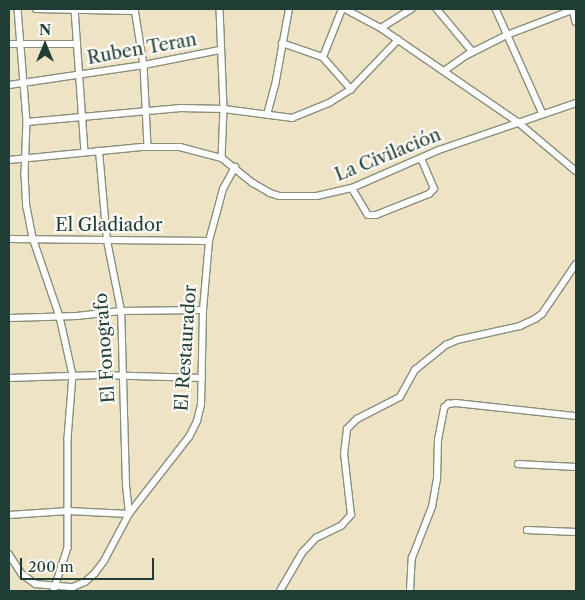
<!DOCTYPE html>
<meta charset="utf-8">
<style>
body{margin:0}
#map{position:relative;width:585px;height:600px;overflow:hidden;background:#efe3c5;font-family:"Libre Caslon Text",serif}
div>[style]{position:absolute}
.roads{filter:drop-shadow(1px 0 #87907c) drop-shadow(-1px 0 #87907c) drop-shadow(0 1px #87907c) drop-shadow(0 -1px #87907c)}
.minor>*{height:5.5px;margin:-2.75px;padding:0 2.75px;transform-origin:2.75px;border-radius:2.75px;background:#fff}
span{translate:-50% -50%;white-space:nowrap;text-align:center;line-height:1.15;-webkit-text-stroke:4.5px #fdfcf7;paint-order:stroke}
.street-label{font-size:18px;color:#1f3d34}
.frame{position:absolute;inset:0;border:10px solid #1f3d34;pointer-events:none}
.north{position:absolute;left:20px;top:20px;width:50px;height:50px;-webkit-text-stroke:4px #fdfcf7;paint-order:stroke;rotate:0deg;font-size:14px;font-weight:700;line-height:20px;text-align:center;color:#1f3d34}
.north::after{content:'';display:block;margin:auto;width:18px;height:22px;background:#1f3d34;clip-path:polygon(50% 0,100% 100%,50% 72%,0 100%)}
.scale{position:absolute;left:20px;top:558px;width:134px;height:22px;box-sizing:border-box;border:2px solid #1f3d34;border-top:0;padding-left:6px;font-size:15px;line-height:18px;white-space:nowrap;color:#1f3d34;-webkit-text-stroke:4px #fdfcf7;paint-order:stroke}
</style>
<div id="map">
<div class="roads">
<div class="minor">
<div style="left:18px;top:9px;width:113px;rotate:85.4deg"></div>
<div style="left:27px;top:122px;width:52px;rotate:92.2deg"></div>
<div style="left:25px;top:174px;width:33px;rotate:87deg"></div>
<div style="left:27px;top:207px;width:32px;rotate:79deg"></div>
<div style="left:33px;top:238px;width:83px;rotate:71.1deg"></div>
<div style="left:60px;top:317px;width:59px;rotate:77.4deg"></div>
<div style="left:73px;top:375px;width:64px;rotate:94.5deg"></div>
<div style="left:68px;top:439px;width:109px;rotate:90deg"></div>
<div style="left:68px;top:548px;width:45px;rotate:108deg"></div>
<div style="left:36px;top:9px;width:99px;rotate:1.2deg"></div>
<div style="left:75px;top:9px;width:143px;rotate:86deg"></div>
<div style="left:135px;top:9px;width:57px;rotate:80.9deg"></div>
<div style="left:144px;top:65px;width:82px;rotate:87.2deg"></div>
<div style="left:220px;top:9px;width:100px;rotate:87.7deg"></div>
<div style="left:224px;top:109px;width:49px;rotate:92.3deg"></div>
<div style="left:345px;top:9px;width:41px;rotate:27.8deg"></div>
<div style="left:381px;top:28px;width:166px;rotate:34.5deg"></div>
<div style="left:518px;top:122px;width:76px;rotate:40.2deg"></div>
<div style="left:437px;top:9px;width:56px;rotate:50.1deg"></div>
<div style="left:496px;top:9px;width:115px;rotate:65.9deg"></div>
<div style="left:573px;top:9px;width:13px;rotate:77deg"></div>
<div style="left:381px;top:28px;width:36px;rotate:-32deg"></div>
<div style="left:282px;top:43px;width:43px;rotate:18.9deg"></div>
<div style="left:323px;top:57px;width:43px;rotate:48.8deg"></div>
<div style="left:9px;top:44px;width:68px"></div>
<div style="left:323px;top:57px;width:52px;rotate:-68.4deg"></div>
<div style="left:444px;top:71px;width:28px;rotate:-35deg"></div>
<div style="left:467px;top:55px;width:45px;rotate:-26.6deg"></div>
<div style="left:507px;top:35px;width:73px;rotate:-20.9deg"></div>
<div style="left:9px;top:85px;width:136px;rotate:-8.4deg"></div>
<div style="left:144px;top:65px;width:77px;rotate:-11.2deg"></div>
<div style="left:267px;top:115px;width:30px;rotate:-75deg"></div>
<div style="left:275px;top:86px;width:78px;rotate:-79.7deg"></div>
<div style="left:27px;top:122px;width:154px;rotate:-5.2deg"></div>
<div style="left:180px;top:108px;width:44px;rotate:1.3deg"></div>
<div style="left:224px;top:109px;width:69px;rotate:7.5deg"></div>
<div style="left:292px;top:118px;width:40px;rotate:-22deg"></div>
<div style="left:329px;top:103px;width:26px;rotate:-32deg"></div>
<div style="left:351px;top:89px;width:68px;rotate:-46.2deg"></div>
<div style="left:9px;top:160px;width:133px;rotate:-5.6deg"></div>
<div style="left:141px;top:147px;width:39px"></div>
<div style="left:180px;top:147px;width:43px;rotate:14.7deg"></div>
<div style="left:222px;top:158px;width:40px;rotate:39deg"></div>
<div style="left:253px;top:183px;width:20px;rotate:30deg"></div>
<div style="left:270px;top:193px;width:10px;rotate:17deg"></div>
<div style="left:280px;top:196px;width:37px"></div>
<div style="left:317px;top:196px;width:36px;rotate:-13deg"></div>
<div style="left:352px;top:188px;width:95px;rotate:-23.6deg"></div>
<div style="left:439px;top:150px;width:145px;rotate:-18.9deg"></div>
<div style="left:352px;top:188px;width:31px;rotate:59deg"></div>
<div style="left:368px;top:215px;width:8px"></div>
<div style="left:376px;top:215px;width:57px;rotate:-21.6deg"></div>
<div style="left:429px;top:194px;width:7px;rotate:-45deg"></div>
<div style="left:434px;top:189px;width:33px;rotate:-113deg"></div>
<div style="left:9px;top:239px;width:200px;rotate:0.6deg"></div>
<div style="left:9px;top:318px;width:68px;rotate:-1.7deg"></div>
<div style="left:77px;top:316px;width:44px;rotate:-6.5deg"></div>
<div style="left:121px;top:311px;width:82px;rotate:-0.7deg"></div>
<div style="left:9px;top:378px;width:90px;rotate:-1.9deg"></div>
<div style="left:99px;top:375px;width:103px;rotate:1.7deg"></div>
<div style="left:518px;top:464px;width:58px;rotate:3deg"></div>
<div style="left:9px;top:515px;width:59px;rotate:-3.9deg"></div>
<div style="left:68px;top:511px;width:61px;rotate:2.8deg"></div>
<div style="left:129px;top:514px;width:98px;rotate:-52.1deg"></div>
<div style="left:189px;top:437px;width:18px;rotate:-63deg"></div>
<div style="left:197px;top:421px;width:16px;rotate:-76deg"></div>
<div style="left:201px;top:405px;width:95px;rotate:-88.8deg"></div>
<div style="left:203px;top:310px;width:69px;rotate:-85deg"></div>
<div style="left:209px;top:241px;width:54px;rotate:-74.9deg"></div>
<div style="left:223px;top:189px;width:25px;rotate:-61deg"></div>
<div style="left:527px;top:530px;width:49px;rotate:2.3deg"></div>
<div style="left:9px;top:554px;width:24px;rotate:57deg"></div>
<div style="left:22px;top:574px;width:17px;rotate:36deg"></div>
<div style="left:36px;top:584px;width:37px;rotate:5deg"></div>
<div style="left:73px;top:587px;width:13px;rotate:-23deg"></div>
<div style="left:85px;top:582px;width:13px;rotate:-42deg"></div>
<div style="left:95px;top:573px;width:15px;rotate:-53deg"></div>
<div style="left:104px;top:561px;width:53px;rotate:-62deg"></div>
<div style="left:129px;top:514px;width:29px;rotate:-96deg"></div>
<div style="left:126px;top:485px;width:174px;rotate:-91.6deg"></div>
<div style="left:121px;top:311px;width:71px;rotate:-101.3deg"></div>
<div style="left:107px;top:241px;width:90px;rotate:-95.1deg"></div>
<div style="left:280px;top:591px;width:44px;rotate:-59.9deg"></div>
<div style="left:302px;top:553px;width:21px;rotate:-47deg"></div>
<div style="left:316px;top:538px;width:28px;rotate:-26deg"></div>
<div style="left:341px;top:526px;width:15px;rotate:-48deg"></div>
<div style="left:351px;top:515px;width:61px;rotate:-96.5deg"></div>
<div style="left:344px;top:454px;width:25px;rotate:-83deg"></div>
<div style="left:347px;top:429px;width:14px;rotate:-45deg"></div>
<div style="left:357px;top:419px;width:48px;rotate:-27.1deg"></div>
<div style="left:400px;top:397px;width:31px;rotate:-61deg"></div>
<div style="left:415px;top:370px;width:40px;rotate:-39deg"></div>
<div style="left:446px;top:345px;width:12px;rotate:-24deg"></div>
<div style="left:457px;top:340px;width:65px;rotate:-12.5deg"></div>
<div style="left:520px;top:326px;width:17px;rotate:-25deg"></div>
<div style="left:535px;top:319px;width:9px;rotate:-36deg"></div>
<div style="left:542px;top:314px;width:60px;rotate:-55.8deg"></div>
<div style="left:410px;top:591px;width:33px;rotate:-87deg"></div>
<div style="left:412px;top:558px;width:55px;rotate:-68.6deg"></div>
<div style="left:432px;top:507px;width:27px;rotate:-80deg"></div>
<div style="left:437px;top:480px;width:40px;rotate:-88.6deg"></div>
<div style="left:438px;top:440px;width:33px;rotate:-79deg"></div>
<div style="left:444px;top:408px;width:6px;rotate:-45deg"></div>
<div style="left:448px;top:404px;width:8px;rotate:-7deg"></div>
<div style="left:456px;top:403px;width:121px;rotate:6.2deg"></div>
</div>
</div>
<div class="street-label">
<span style="left:142px;top:49px;rotate:-10deg">Ruben Teran</span>
<span style="left:388px;top:155px;rotate:-22deg">La Civilación</span>
<span style="left:109px;top:225px">El Gladiador</span>
<span style="left:105px;top:348px;rotate:-94deg">El Fonografo</span>
<span style="left:186px;top:348px;rotate:-86deg">El Restaurador</span>
</div>
<div class="frame"></div>
<div class="north">N</div>
<div class="scale">200 m</div>
</div>
